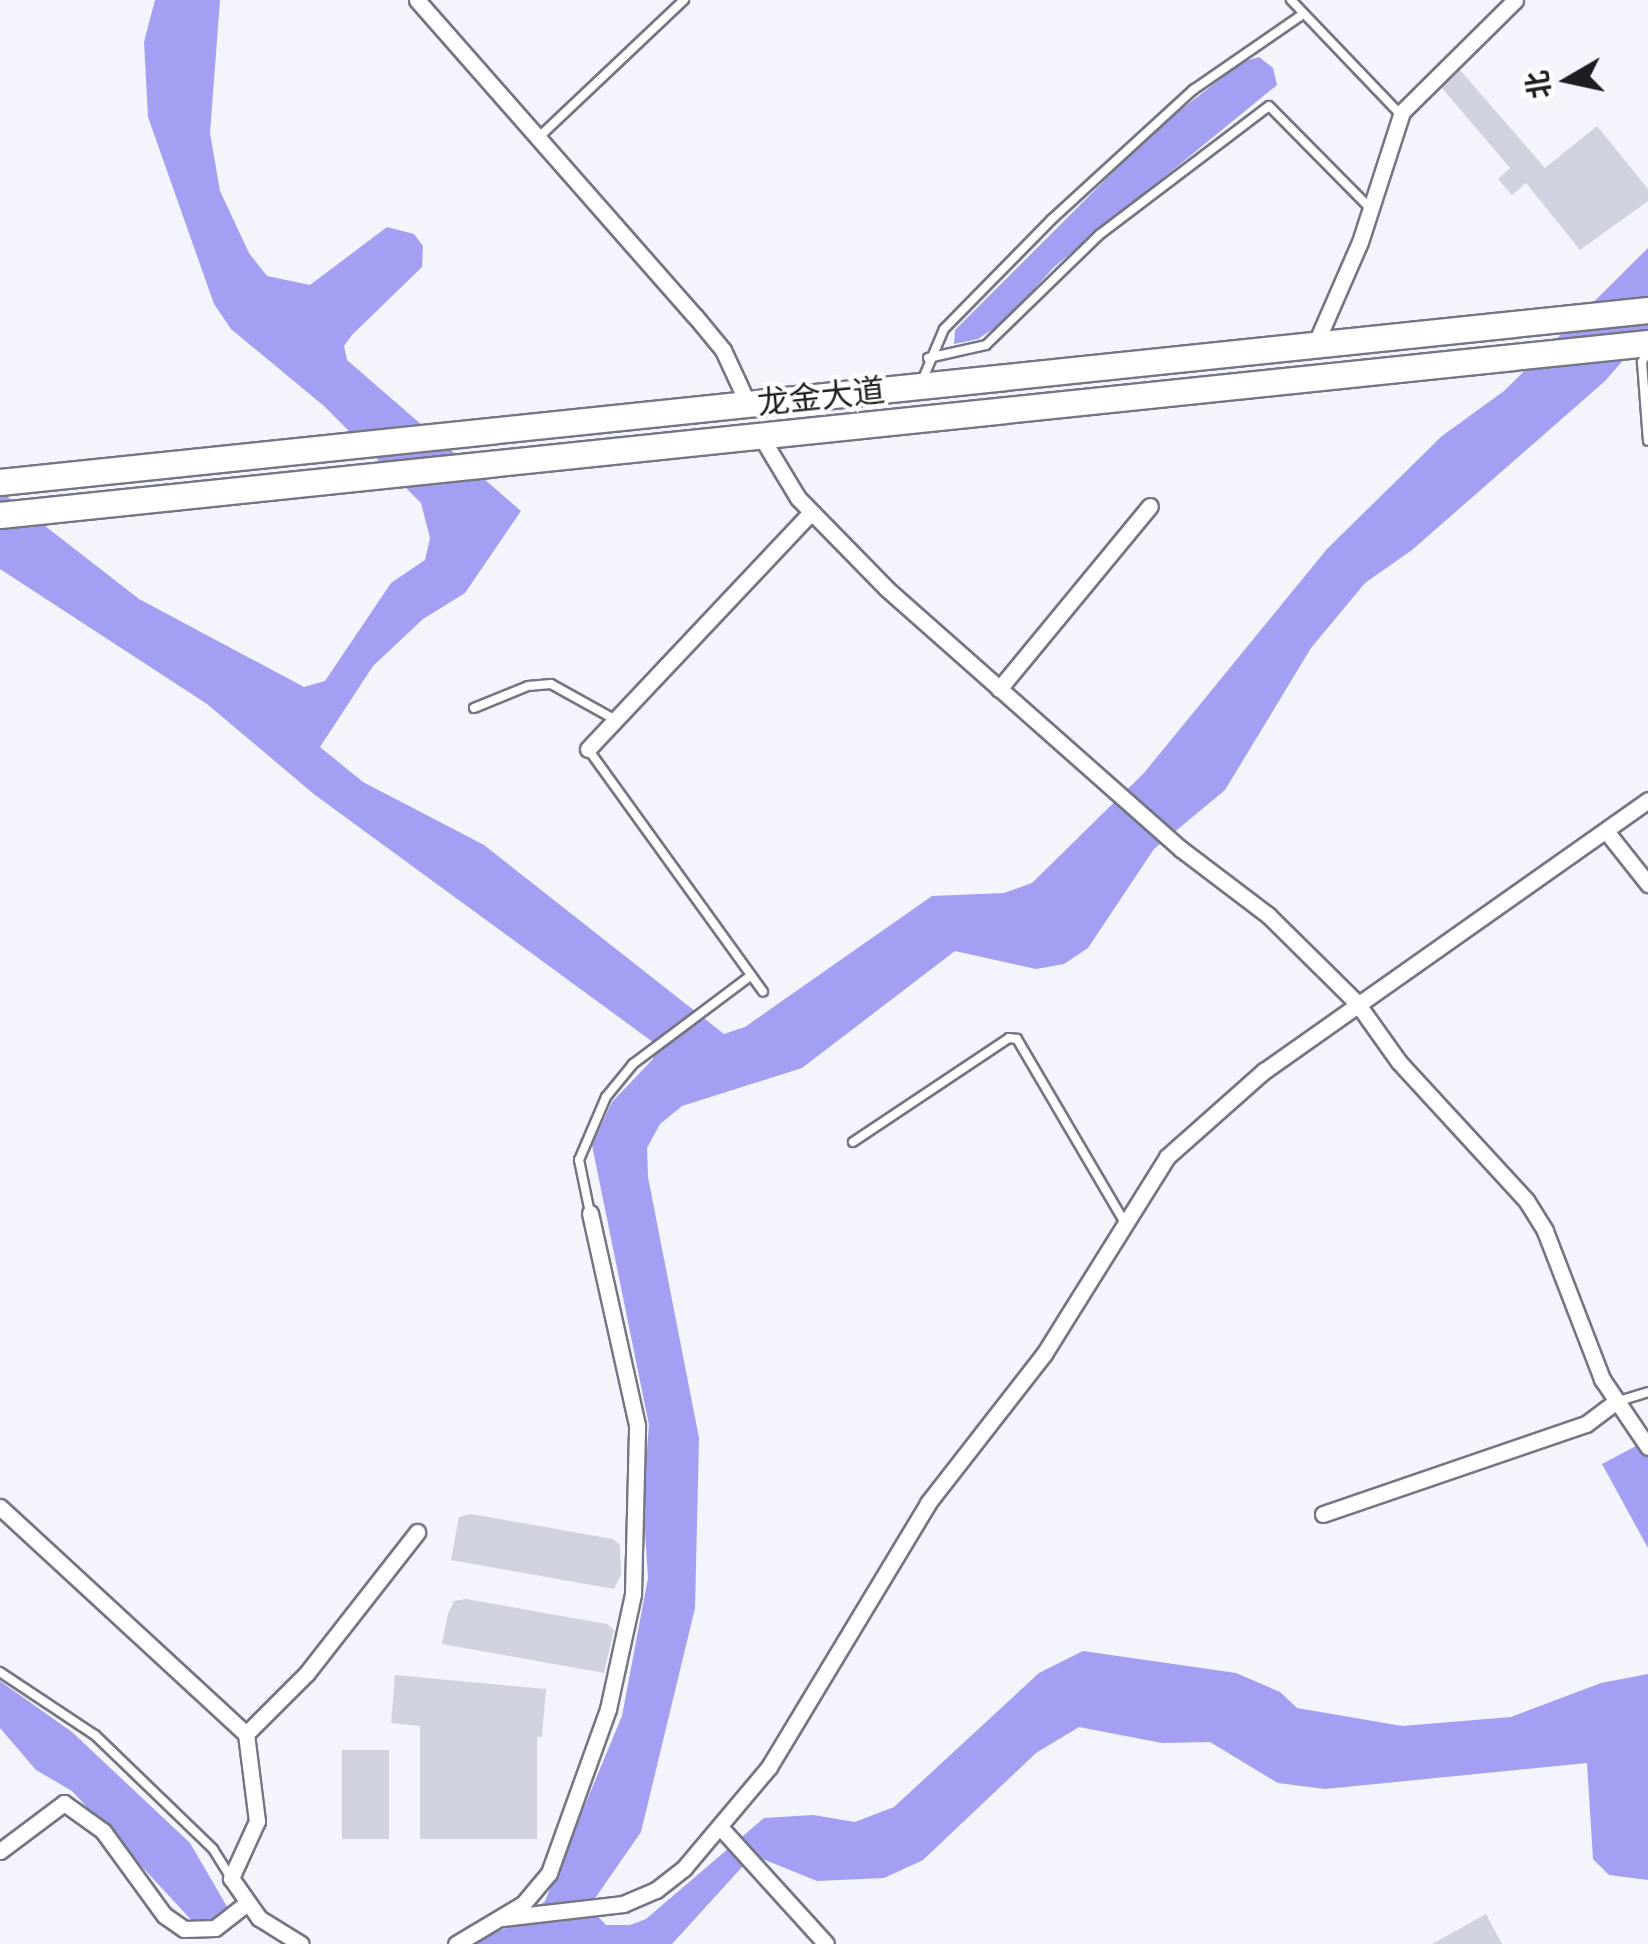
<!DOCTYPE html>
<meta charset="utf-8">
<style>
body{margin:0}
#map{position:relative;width:1648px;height:1944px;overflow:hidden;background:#f4f4fd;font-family:"IBM Plex Sans","Noto Sans SC",sans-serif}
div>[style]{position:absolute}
.water>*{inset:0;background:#a39ff2}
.building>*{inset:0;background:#d1d2e0}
.roads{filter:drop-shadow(2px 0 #757683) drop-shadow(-2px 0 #757683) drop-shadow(0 2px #757683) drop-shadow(0 -2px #757683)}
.lane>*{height:8px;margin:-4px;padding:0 4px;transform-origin:4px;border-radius:4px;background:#fff}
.street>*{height:15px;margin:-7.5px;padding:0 7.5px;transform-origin:7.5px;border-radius:7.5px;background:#fff}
.primary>*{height:25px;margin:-12.5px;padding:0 12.5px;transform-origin:12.5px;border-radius:12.5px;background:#fff}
span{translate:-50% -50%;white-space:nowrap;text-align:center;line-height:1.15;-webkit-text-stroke:8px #fff;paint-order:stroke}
.street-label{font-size:32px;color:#1d1d22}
.north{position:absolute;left:1518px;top:30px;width:100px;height:100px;-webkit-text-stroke:8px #fff;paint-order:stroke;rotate:261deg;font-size:28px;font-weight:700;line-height:40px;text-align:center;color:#1d1d22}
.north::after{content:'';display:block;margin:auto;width:35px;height:45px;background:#1d1d22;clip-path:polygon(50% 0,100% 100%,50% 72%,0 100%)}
</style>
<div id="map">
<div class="water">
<div style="clip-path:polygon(155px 0,220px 0,210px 133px,220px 191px,249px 253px,267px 276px,310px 285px,387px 227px,414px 234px,423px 246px,422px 267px,352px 335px,344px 346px,347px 360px,521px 511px,465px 593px,423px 619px,373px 666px,320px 747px,363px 782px,484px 845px,724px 1034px,745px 1027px,932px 896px,1004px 893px,1032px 883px,1144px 773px,1327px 549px,1442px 436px,1504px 391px,1648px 248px,1648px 332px,1605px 381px,1412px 550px,1365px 583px,1311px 648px,1225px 790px,1154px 849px,1088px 948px,1064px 964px,1036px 969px,955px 951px,802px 1068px,682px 1106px,660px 1124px,647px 1148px,648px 1177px,699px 1438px,695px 1608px,641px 1832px,589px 1907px,606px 1925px,630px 1925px,646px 1919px,764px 1818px,813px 1815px,855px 1822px,894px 1807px,1039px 1673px,1083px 1651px,1236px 1673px,1280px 1692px,1297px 1708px,1402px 1726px,1511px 1717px,1601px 1683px,1648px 1674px,1648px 1880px,1609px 1875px,1593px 1859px,1587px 1763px,1325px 1789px,1278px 1783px,1210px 1742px,1162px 1743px,1079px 1727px,1036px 1753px,923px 1860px,884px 1878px,817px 1881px,753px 1855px,672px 1944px,470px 1944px,519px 1922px,545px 1901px,622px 1716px,648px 1578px,643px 1498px,649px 1425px,592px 1145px,612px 1102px,653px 1059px,657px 1045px,315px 795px,207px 704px,0 569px,0 491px,139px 599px,304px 687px,325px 681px,391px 583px,425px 560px,430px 538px,421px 503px,324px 406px,231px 329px,214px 304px,148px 117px,144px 42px)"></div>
<div style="clip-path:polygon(1259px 57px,1273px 68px,1277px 85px,1054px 267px,1006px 320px,978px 339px,954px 344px,955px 330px,1155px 130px,1242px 62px)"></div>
<div style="clip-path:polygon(1636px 1446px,1648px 1457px,1648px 1548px,1602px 1464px)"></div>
<div style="clip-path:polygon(0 1681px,72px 1732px,190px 1843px,229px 1910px,209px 1927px,194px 1923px,72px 1791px,36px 1770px,0 1728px)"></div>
</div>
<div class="building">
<div style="clip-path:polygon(1460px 70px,1545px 168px,1597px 126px,1648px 189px,1648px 201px,1580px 250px,1526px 183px,1512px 195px,1498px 179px,1510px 168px,1442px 88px)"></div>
<div style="clip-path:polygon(471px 1514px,613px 1539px,620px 1545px,621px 1575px,614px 1589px,451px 1560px,459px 1517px)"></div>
<div style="clip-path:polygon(466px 1599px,607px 1624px,614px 1630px,604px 1673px,442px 1644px,448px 1614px,454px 1601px)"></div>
<div style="clip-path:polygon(395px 1675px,546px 1689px,542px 1737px,537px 1737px,537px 1839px,420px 1839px,420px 1726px,391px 1723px)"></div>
<div style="clip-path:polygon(342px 1750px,389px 1750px,389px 1839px,342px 1839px)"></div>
<div style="clip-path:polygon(1486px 1914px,1502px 1944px,1432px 1944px)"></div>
</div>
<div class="roads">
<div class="lane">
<div style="left:1291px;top:0;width:159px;rotate:46.3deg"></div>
<div style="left:538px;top:138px;width:201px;rotate:-43.4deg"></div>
<div style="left:1648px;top:352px;width:12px;rotate:121deg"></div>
<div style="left:1642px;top:362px;width:79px;rotate:85.7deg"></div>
<div style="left:928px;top:358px;width:59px;rotate:-12.6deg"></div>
<div style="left:986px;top:345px;width:158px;rotate:-44.2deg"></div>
<div style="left:1099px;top:235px;width:213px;rotate:-37.2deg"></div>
<div style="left:1269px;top:106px;width:145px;rotate:45.3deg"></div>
<div style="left:922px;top:381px;width:56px;rotate:-67.1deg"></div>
<div style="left:944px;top:329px;width:153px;rotate:-45.5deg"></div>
<div style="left:1051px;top:220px;width:193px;rotate:-42.5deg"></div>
<div style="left:1193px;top:90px;width:134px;rotate:-34.6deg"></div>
<div style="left:474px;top:708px;width:58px;rotate:-22.2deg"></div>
<div style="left:528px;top:686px;width:23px;rotate:-5deg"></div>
<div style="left:551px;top:684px;width:70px;rotate:29.1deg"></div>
<div style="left:588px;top:749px;width:299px;rotate:54.2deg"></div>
<div style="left:853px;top:1142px;width:187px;rotate:-33.7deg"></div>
<div style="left:1009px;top:1038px;width:8px;rotate:7deg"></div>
<div style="left:1017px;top:1039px;width:210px;rotate:59.6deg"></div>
<div style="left:590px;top:1213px;width:54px;rotate:-101.7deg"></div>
<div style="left:579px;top:1160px;width:69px;rotate:-66.8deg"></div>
<div style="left:606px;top:1097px;width:43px;rotate:-50.7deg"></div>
<div style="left:633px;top:1064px;width:146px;rotate:-36.9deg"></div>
<div style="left:1619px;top:1401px;width:30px;rotate:-17deg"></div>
<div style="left:0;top:1672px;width:114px;rotate:33.6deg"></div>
<div style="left:95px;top:1735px;width:164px;rotate:44deg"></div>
<div style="left:213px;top:1849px;width:34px;rotate:58deg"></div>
</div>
<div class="street">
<div style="left:417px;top:0;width:421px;rotate:48.7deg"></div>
<div style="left:695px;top:316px;width:44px;rotate:50.5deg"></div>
<div style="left:723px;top:350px;width:60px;rotate:65.2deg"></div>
<div style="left:1315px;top:345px;width:112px;rotate:-66.4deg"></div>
<div style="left:1360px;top:242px;width:137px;rotate:-72.1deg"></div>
<div style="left:1402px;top:112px;width:159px;rotate:-44.7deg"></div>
<div style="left:760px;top:435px;width:74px;rotate:58.9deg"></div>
<div style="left:798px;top:498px;width:127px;rotate:45.6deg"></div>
<div style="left:887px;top:589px;width:392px;rotate:41.5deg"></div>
<div style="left:1181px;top:849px;width:109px;rotate:37.2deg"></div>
<div style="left:1268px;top:915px;width:125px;rotate:44.7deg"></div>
<div style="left:1357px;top:1003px;width:72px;rotate:54.6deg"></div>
<div style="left:1399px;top:1062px;width:188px;rotate:47.4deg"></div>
<div style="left:1526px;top:1200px;width:36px;rotate:58deg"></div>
<div style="left:1545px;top:1231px;width:159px;rotate:68.9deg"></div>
<div style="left:1602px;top:1379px;width:82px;rotate:55.9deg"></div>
<div style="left:999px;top:689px;width:237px;rotate:-50.5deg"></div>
<div style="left:588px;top:749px;width:325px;rotate:-46.7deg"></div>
<div style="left:1606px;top:831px;width:68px;rotate:51.6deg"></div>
<div style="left:0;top:1507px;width:335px;rotate:42.7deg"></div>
<div style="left:246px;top:1734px;width:88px;rotate:82.8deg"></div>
<div style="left:257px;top:1821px;width:63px;rotate:114.5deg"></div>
<div style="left:231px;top:1878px;width:49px;rotate:55deg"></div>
<div style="left:259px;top:1918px;width:49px;rotate:31.8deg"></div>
<div style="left:1323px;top:1514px;width:278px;rotate:-18.9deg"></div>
<div style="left:1586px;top:1424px;width:35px;rotate:-37deg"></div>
<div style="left:246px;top:1734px;width:86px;rotate:-45deg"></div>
<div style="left:307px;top:1673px;width:179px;rotate:-52deg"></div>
<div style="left:721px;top:1828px;width:156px;rotate:47.8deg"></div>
<div style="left:0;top:1851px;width:80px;rotate:-36.9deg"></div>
<div style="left:64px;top:1803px;width:48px;rotate:35.7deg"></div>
<div style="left:103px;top:1831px;width:104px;rotate:54deg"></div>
<div style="left:164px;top:1915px;width:24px;rotate:35deg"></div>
<div style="left:184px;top:1929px;width:31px;rotate:-2deg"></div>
<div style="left:215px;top:1928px;width:39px;rotate:-38deg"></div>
<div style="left:502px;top:1918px;width:122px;rotate:-6.6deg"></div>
<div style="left:623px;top:1904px;width:36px;rotate:-23deg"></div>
<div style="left:656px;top:1890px;width:36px;rotate:-38deg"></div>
<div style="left:684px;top:1868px;width:132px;rotate:-49.9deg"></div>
<div style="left:769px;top:1767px;width:308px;rotate:-58.9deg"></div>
<div style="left:928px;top:1503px;width:189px;rotate:-52.1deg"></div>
<div style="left:1044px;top:1354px;width:232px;rotate:-58deg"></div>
<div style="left:1167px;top:1157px;width:130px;rotate:-41.6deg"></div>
<div style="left:1264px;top:1071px;width:470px;rotate:-35.2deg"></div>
<div style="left:456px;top:1944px;width:78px;rotate:-30.8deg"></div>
<div style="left:523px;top:1904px;width:40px;rotate:-50deg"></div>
<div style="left:549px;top:1873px;width:174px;rotate:-70.2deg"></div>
<div style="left:608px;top:1709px;width:118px;rotate:-77.7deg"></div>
<div style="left:633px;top:1594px;width:169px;rotate:-88.6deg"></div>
<div style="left:637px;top:1425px;width:217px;rotate:-102.5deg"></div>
</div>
<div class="primary">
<div style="left:0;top:482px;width:1657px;rotate:-5.96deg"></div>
<div style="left:0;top:515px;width:1657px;rotate:-5.96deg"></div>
</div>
</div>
<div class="street-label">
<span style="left:821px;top:396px;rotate:-6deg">龙金大道</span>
</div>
<div class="north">北</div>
</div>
